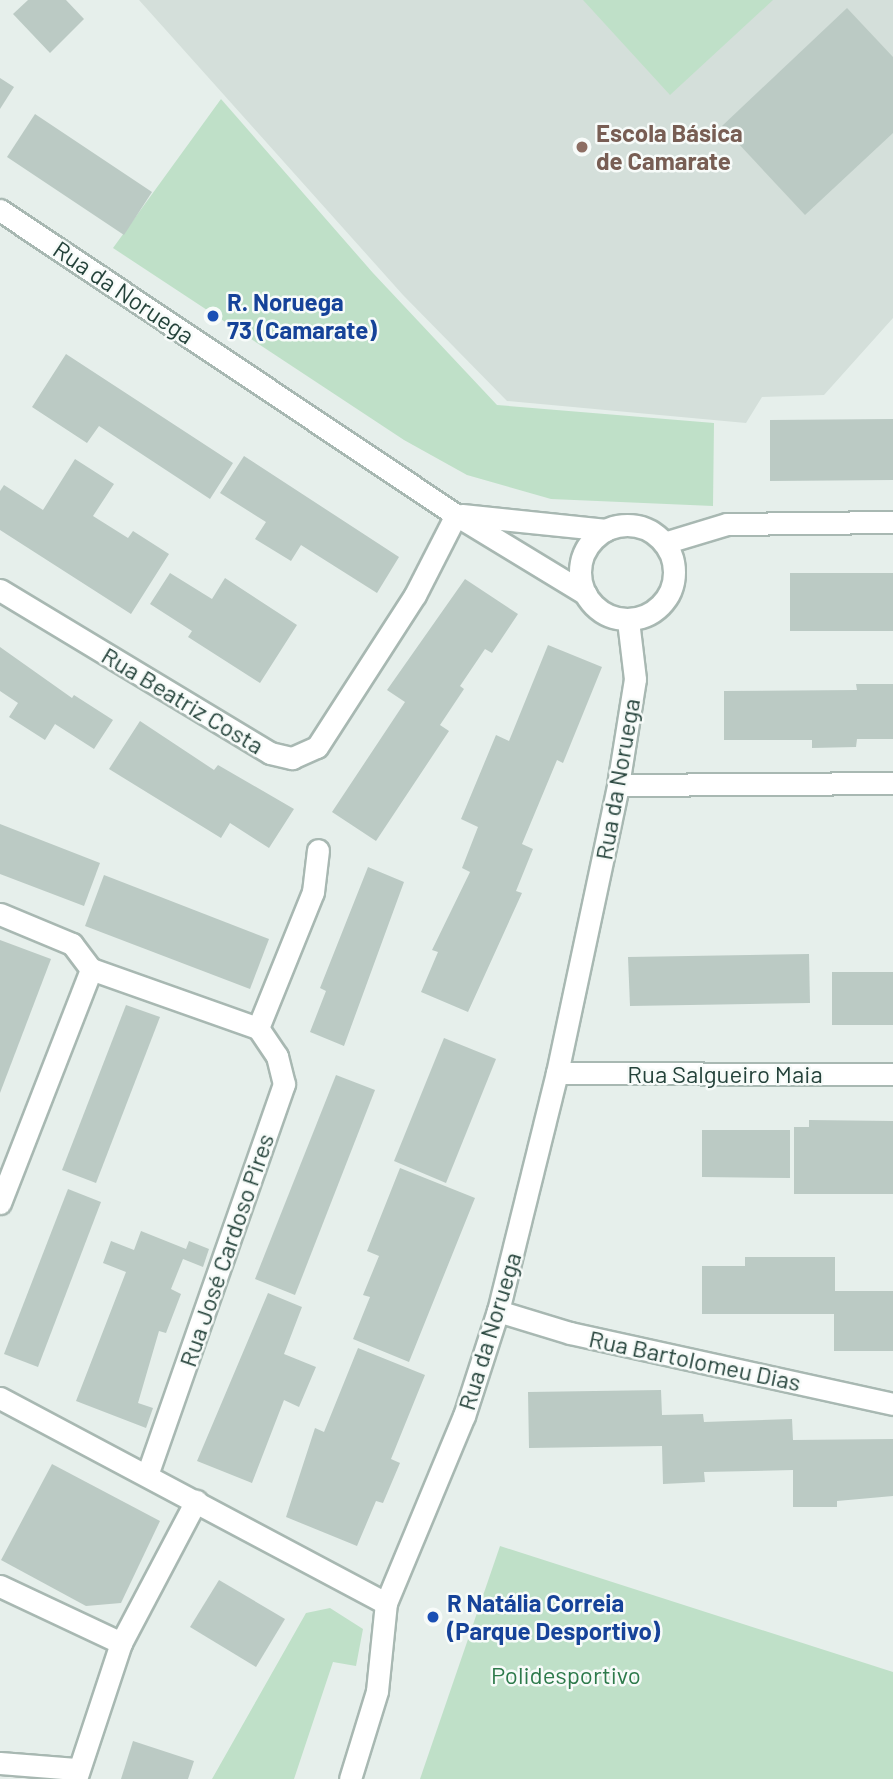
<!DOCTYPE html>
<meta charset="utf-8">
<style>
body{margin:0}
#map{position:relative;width:893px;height:1779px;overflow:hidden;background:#e6efeb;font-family:Barlow,sans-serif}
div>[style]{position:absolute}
.built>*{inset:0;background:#d4dfda}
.green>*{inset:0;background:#bfe0c8}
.building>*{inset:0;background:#bbcac4}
.roads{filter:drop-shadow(2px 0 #a8b8b2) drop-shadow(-2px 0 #a8b8b2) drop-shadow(0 2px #a8b8b2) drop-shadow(0 -2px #a8b8b2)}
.minor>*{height:21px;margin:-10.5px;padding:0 10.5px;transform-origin:10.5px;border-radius:10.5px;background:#fff}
.minor>.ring{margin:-10.5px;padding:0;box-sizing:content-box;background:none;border:21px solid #fff;border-radius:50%}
.dots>*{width:19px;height:19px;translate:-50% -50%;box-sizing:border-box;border:4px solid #f7fbf9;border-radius:50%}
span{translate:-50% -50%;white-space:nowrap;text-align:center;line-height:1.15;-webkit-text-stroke:5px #f7fbf9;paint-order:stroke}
.education-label{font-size:24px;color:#785e54;font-weight:700}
.left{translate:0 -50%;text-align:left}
.street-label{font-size:24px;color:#24423a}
.transit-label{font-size:24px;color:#164399;font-weight:700}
.park-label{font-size:24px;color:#2d7a4b}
</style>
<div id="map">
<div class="built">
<div style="clip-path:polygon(139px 0,893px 0,893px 318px,824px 395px,762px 397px,746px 423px,507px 401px,403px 295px)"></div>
</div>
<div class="green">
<div style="clip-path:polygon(583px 0,773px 0,670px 95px)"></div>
<div style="clip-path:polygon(221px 99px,373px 273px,497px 405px,714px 423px,713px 506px,551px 499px,467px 475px,404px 440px,113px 248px)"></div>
<div style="clip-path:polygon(500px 1546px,893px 1672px,893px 1779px,420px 1779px)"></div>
<div style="clip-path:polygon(330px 1608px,363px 1629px,356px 1666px,333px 1662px,294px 1779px,212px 1779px,306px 1613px)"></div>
</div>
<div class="building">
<div style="clip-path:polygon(28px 0,66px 0,84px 19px,50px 53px,13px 14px)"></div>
<div style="clip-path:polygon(847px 8px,893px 57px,893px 133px,805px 215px,722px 126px)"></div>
<div style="clip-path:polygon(0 78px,14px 87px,0 109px)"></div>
<div style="clip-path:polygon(35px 114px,152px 192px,124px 235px,7px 157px)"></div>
<div style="clip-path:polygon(66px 354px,233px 463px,210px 499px,99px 426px,87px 443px,32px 407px)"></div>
<div style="clip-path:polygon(893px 419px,893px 480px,770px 481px,770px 420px)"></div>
<div style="clip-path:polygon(244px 456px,399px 557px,377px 593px,301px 545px,291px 561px,255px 539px,266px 522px,220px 493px)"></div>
<div style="clip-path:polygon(75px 459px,114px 484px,93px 516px,128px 538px,133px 531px,169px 554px,131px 614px,0 530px,0 491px,4px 485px,43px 510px)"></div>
<div style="clip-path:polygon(170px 573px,212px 599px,225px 578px,297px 625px,260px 683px,188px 637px,192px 631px,150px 604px)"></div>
<div style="clip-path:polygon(790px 573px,893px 573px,893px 631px,790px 631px)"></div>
<div style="clip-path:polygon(465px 579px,518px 614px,492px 653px,485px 649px,460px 686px,464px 689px,440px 725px,449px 731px,376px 841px,332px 812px,405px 702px,387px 690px)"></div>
<div style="clip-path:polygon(548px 645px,602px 667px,563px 763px,557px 760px,522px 844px,533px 849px,516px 891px,522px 893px,468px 1012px,421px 992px,438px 952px,432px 950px,470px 872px,462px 868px,478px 827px,461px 819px,496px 735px,509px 741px)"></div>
<div style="clip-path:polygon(0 647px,72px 698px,74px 695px,113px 720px,94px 749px,55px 724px,45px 740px,9px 717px,18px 703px,0 691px)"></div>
<div style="clip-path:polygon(856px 684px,893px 684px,893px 739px,857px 739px,856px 747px,812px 748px,812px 740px,724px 740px,724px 691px,857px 690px)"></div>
<div style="clip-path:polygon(140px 721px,214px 770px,218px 765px,294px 809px,269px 848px,230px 823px,221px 838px,109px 769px)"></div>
<div style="clip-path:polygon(0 824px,100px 863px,84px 906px,0 874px)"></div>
<div style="clip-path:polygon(368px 867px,404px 882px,344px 1046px,310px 1032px,326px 991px,320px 988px)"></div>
<div style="clip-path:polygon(104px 875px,269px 939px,250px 989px,85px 926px)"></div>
<div style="clip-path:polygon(0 940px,51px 959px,0 1093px)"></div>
<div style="clip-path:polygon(809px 954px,810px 1003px,630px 1006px,628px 957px)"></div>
<div style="clip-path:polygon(832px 972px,893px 972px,893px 1025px,832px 1025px)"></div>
<div style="clip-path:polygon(126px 1005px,160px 1017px,96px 1183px,62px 1170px)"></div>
<div style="clip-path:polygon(444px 1038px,496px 1059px,446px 1183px,394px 1161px)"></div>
<div style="clip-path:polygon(336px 1075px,375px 1090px,295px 1295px,255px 1279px)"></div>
<div style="clip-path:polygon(809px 1120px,893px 1121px,893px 1194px,794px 1194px,794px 1127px,809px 1127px)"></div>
<div style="clip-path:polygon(702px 1130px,790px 1130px,790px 1178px,702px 1177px)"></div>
<div style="clip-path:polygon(400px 1168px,475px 1198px,409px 1362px,353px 1339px,370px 1297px,363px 1295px,379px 1256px,367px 1251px)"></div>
<div style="clip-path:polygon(68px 1189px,101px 1202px,38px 1367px,4px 1354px)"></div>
<div style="clip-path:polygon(141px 1231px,186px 1249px,189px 1241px,209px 1249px,203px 1267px,183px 1259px,171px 1289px,181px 1294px,166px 1333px,159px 1331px,138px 1403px,153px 1408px,146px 1428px,76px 1401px,126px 1272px,103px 1263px,111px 1241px,134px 1250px)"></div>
<div style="clip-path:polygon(745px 1257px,835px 1257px,835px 1291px,893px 1291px,893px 1351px,834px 1351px,834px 1314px,702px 1314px,702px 1266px,745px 1266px)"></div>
<div style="clip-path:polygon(268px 1293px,302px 1307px,284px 1354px,316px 1367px,299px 1407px,284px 1400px,252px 1483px,197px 1461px)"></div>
<div style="clip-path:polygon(358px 1348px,425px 1375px,391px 1459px,400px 1463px,383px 1503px,376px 1501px,357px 1546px,286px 1517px,315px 1428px,324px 1432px)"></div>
<div style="clip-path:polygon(661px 1390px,662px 1415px,703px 1414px,704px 1422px,792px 1419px,793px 1440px,893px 1439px,893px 1496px,837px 1501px,837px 1507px,793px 1507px,793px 1470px,704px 1472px,705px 1482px,663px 1484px,662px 1446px,529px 1448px,528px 1392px)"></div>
<div style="clip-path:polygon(52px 1464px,160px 1521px,121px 1603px,86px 1606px,1px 1560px)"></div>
<div style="clip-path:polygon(219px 1580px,285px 1619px,256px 1667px,190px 1627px)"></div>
<div style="clip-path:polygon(133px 1741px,194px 1761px,188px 1779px,121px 1779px)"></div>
</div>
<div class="roads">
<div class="minor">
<div style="left:0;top:210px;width:549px;rotate:33.78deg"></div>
<div style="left:456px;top:515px;width:152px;rotate:31.3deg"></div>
<div style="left:462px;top:515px;width:145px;rotate:5.9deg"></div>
<div class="ring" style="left:580px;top:525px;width:73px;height:73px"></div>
<div style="left:664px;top:543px;width:66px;rotate:-16.8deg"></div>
<div style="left:727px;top:524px;width:166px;rotate:-0.7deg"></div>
<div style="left:0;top:590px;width:315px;rotate:31.1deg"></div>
<div style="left:270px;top:753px;width:23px;rotate:13deg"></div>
<div style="left:292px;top:758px;width:27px;rotate:-24deg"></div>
<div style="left:317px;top:747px;width:181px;rotate:-57.2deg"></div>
<div style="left:415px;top:595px;width:90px;rotate:-62.9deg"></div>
<div style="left:618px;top:785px;width:275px;rotate:-0.4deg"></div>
<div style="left:0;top:914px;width:78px;rotate:22.6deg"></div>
<div style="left:72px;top:944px;width:31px;rotate:53deg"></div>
<div style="left:91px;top:969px;width:177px;rotate:19.5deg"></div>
<div style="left:258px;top:1028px;width:34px;rotate:56deg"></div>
<div style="left:277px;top:1056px;width:29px;rotate:76deg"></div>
<div style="left:284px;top:1084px;width:414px;rotate:109.3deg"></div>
<div style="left:258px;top:1028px;width:147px;rotate:-68deg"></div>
<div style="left:313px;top:892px;width:42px;rotate:-83.2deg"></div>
<div style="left:557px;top:1073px;width:336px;rotate:0.2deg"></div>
<div style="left:0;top:1203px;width:251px;rotate:-68.7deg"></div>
<div style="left:498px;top:1311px;width:75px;rotate:17deg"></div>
<div style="left:570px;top:1333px;width:331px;rotate:12.4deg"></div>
<div style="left:0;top:1398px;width:437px;rotate:28deg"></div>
<div style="left:0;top:1586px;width:134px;rotate:25.2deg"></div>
<div style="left:0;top:1763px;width:76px;rotate:4.5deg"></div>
<div style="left:76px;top:1779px;width:143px;rotate:-71.7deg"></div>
<div style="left:121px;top:1643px;width:161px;rotate:-62.2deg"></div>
<div style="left:350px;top:1779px;width:92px;rotate:-72.9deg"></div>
<div style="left:377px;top:1691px;width:88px;rotate:-84.2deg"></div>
<div style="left:386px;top:1603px;width:203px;rotate:-67.4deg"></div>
<div style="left:464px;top:1416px;width:110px;rotate:-72.1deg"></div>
<div style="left:498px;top:1311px;width:245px;rotate:-76.1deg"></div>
<div style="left:557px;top:1073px;width:294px;rotate:-78deg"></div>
<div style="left:618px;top:785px;width:107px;rotate:-80.9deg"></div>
<div style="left:635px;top:679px;width:59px;rotate:-96.8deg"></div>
</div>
</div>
<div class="dots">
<div style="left:582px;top:147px;background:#8d6e63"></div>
<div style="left:213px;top:316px;background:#1a4fb4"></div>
<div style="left:433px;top:1617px;background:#1a4fb4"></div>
</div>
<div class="education-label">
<span class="left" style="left:596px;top:147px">Escola Básica<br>de Camarate</span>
</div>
<div class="street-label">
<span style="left:124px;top:292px;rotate:34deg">Rua da Noruega</span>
<span style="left:183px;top:700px;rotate:31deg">Rua Beatriz Costa</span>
<span style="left:617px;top:779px;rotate:-80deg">Rua da Noruega</span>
<span style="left:725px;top:1074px">Rua Salgueiro Maia</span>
<span style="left:226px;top:1250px;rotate:-71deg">Rua José Cardoso Pires</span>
<span style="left:489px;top:1331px;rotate:-73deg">Rua da Noruega</span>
<span style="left:695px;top:1360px;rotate:12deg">Rua Bartolomeu Dias</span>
</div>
<div class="transit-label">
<span class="left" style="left:227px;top:316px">R. Noruega<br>73 (Camarate)</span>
<span class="left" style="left:447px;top:1617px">R Natália Correia<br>(Parque Desportivo)</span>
</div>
<div class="park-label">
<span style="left:566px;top:1675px">Polidesportivo</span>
</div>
</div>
